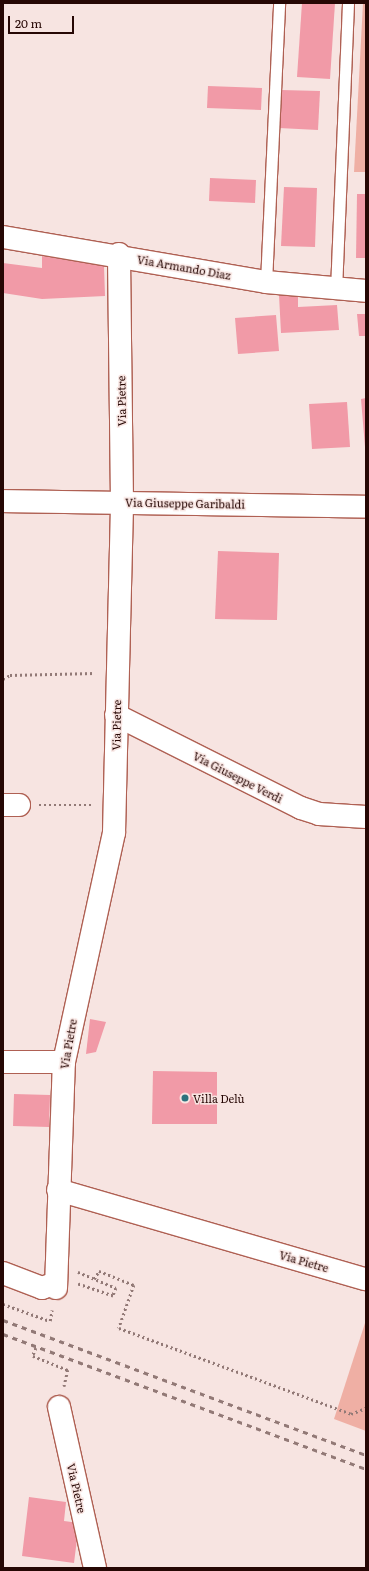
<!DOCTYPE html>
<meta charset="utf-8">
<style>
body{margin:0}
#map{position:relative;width:369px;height:1571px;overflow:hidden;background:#f7e4e1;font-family:Literata,serif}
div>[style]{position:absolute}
.green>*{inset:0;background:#efafa4}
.building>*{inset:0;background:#f19aa7}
.path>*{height:2.5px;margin-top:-1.25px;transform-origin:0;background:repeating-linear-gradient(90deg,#927976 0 2px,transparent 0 5px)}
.roads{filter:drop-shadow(1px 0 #af6053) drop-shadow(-1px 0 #af6053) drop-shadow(0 1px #af6053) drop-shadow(0 -1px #af6053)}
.service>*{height:11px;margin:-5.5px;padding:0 5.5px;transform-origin:5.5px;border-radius:5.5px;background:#fff}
.minor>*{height:22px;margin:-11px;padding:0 11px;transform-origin:11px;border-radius:11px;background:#fff}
.tertiary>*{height:22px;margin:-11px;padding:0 11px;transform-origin:11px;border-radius:11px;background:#fff}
.rail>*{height:3px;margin-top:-1.5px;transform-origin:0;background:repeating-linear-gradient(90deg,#927976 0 5px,transparent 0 10px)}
.dots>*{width:11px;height:11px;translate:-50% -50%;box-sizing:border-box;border:2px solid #f7e4e1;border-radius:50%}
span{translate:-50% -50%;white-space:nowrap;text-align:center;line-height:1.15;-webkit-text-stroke:3px #f7e4e1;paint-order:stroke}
.street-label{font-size:11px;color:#260704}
.poi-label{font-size:11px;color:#260704}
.left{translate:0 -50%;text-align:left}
.frame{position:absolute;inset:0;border:4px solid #260704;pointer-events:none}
.scale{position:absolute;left:8px;top:16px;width:66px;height:18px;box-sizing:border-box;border:2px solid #260704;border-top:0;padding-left:5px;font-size:12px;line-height:14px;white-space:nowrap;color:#260704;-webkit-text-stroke:3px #f7e4e1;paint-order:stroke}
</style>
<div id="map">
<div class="green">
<div style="clip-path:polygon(363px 3px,366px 3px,366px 172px,354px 172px)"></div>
<div style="clip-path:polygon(366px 1320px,366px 1431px,334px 1419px)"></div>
</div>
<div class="building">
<div style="clip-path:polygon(302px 3px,335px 3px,330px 79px,297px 77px)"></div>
<div style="clip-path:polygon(3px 20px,4px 20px,4px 65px,3px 65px)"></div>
<div style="clip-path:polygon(208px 86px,262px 88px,261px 110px,207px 108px)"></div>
<div style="clip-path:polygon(281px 90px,320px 91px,318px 130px,279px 128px)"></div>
<div style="clip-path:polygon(210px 178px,256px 180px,255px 203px,209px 201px)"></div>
<div style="clip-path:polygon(284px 187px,317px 188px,315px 247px,281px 246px)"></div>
<div style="clip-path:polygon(357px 194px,366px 194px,366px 258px,356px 258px)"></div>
<div style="clip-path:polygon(42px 256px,104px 266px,105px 296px,42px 299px,3px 293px,3px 263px,42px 268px)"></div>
<div style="clip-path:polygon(298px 294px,298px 307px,337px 305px,339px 330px,281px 333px,279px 295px)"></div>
<div style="clip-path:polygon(357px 314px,366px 314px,366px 336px,359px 336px)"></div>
<div style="clip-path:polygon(276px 315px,279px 351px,238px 354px,235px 318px)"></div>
<div style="clip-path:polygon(366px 398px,366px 447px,365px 447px,361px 399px)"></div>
<div style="clip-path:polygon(347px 402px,350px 447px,312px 449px,309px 404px)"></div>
<div style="clip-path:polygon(218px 551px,279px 553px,277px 620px,215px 619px)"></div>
<div style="clip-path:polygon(90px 1019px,106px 1022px,96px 1052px,86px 1054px)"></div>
<div style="clip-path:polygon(153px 1071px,217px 1072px,217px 1124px,152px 1124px)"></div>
<div style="clip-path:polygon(14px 1094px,50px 1095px,49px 1127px,13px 1126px)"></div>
<div style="clip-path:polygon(29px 1497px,66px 1502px,64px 1521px,79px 1523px,74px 1563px,22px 1556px)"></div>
</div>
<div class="path">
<div style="left:3px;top:679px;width:8px;rotate:-30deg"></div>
<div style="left:10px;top:675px;width:85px;rotate:-1.3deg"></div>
<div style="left:39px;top:805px;width:53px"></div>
<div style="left:78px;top:1272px;width:41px;rotate:22.8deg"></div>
<div style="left:116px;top:1288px;width:9px;rotate:111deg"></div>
<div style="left:113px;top:1296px;width:37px;rotate:-161deg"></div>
<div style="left:94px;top:1279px;width:9px;rotate:-58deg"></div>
<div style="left:99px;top:1271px;width:38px;rotate:22deg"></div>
<div style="left:134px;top:1285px;width:46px;rotate:109.2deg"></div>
<div style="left:119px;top:1328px;width:247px;rotate:20.3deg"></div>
<div style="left:351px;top:1414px;width:16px;rotate:-22deg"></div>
<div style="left:3px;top:1304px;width:50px;rotate:19.9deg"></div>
<div style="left:50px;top:1321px;width:11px;rotate:-80deg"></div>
<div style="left:36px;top:1348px;width:9px;rotate:111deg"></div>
<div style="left:33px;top:1356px;width:38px;rotate:22deg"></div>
<div style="left:68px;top:1370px;width:17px;rotate:103deg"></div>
</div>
<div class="roads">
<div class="service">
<div style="left:266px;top:282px;width:279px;rotate:-87.3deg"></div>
<div style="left:336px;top:290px;width:287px;rotate:-87.6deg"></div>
</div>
<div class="minor">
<div style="left:3px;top:237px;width:267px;rotate:9.7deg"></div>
<div style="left:266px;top:282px;width:100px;rotate:5.1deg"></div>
<div style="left:116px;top:715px;width:207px;rotate:26.7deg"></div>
<div style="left:301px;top:808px;width:19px;rotate:18deg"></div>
<div style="left:319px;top:814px;width:47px;rotate:3.7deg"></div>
<div style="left:3px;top:805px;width:16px"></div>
<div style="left:3px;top:1062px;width:61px"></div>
<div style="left:58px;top:1190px;width:320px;rotate:16.2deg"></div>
<div style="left:3px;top:1273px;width:42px;rotate:21deg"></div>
<div style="left:42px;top:1288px;width:15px;rotate:-20deg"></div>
<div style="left:56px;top:1288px;width:226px;rotate:-88deg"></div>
<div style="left:64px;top:1062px;width:234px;rotate:-77.7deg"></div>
<div style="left:114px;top:833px;width:331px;rotate:-88.6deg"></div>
<div style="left:122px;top:502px;width:248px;rotate:-90.7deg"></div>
<div style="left:59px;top:1407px;width:165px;rotate:77.4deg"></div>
</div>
<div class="tertiary">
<div style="left:3px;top:501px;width:363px;rotate:0.9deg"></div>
</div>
</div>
<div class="rail">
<div style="left:3px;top:1320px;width:387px;rotate:20.4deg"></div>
<div style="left:3px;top:1334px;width:387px;rotate:20.4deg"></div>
</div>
<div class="dots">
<div style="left:185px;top:1098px;background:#2a727d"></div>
</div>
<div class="street-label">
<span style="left:184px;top:267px;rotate:10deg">Via Armando Diaz</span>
<span style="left:121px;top:401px;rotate:-91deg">Via Pietre</span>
<span style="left:185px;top:503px;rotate:1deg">Via Giuseppe Garibaldi</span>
<span style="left:116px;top:725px;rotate:-89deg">Via Pietre</span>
<span style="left:238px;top:777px;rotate:27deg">Via Giuseppe Verdi</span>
<span style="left:68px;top:1044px;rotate:-80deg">Via Pietre</span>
<span style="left:304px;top:1261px;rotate:16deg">Via Pietre</span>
<span style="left:77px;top:1488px;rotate:77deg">Via Pietre</span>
</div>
<div class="poi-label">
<span class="left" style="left:193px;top:1098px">Villa Delù</span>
</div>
<div class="frame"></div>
<div class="scale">20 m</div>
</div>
